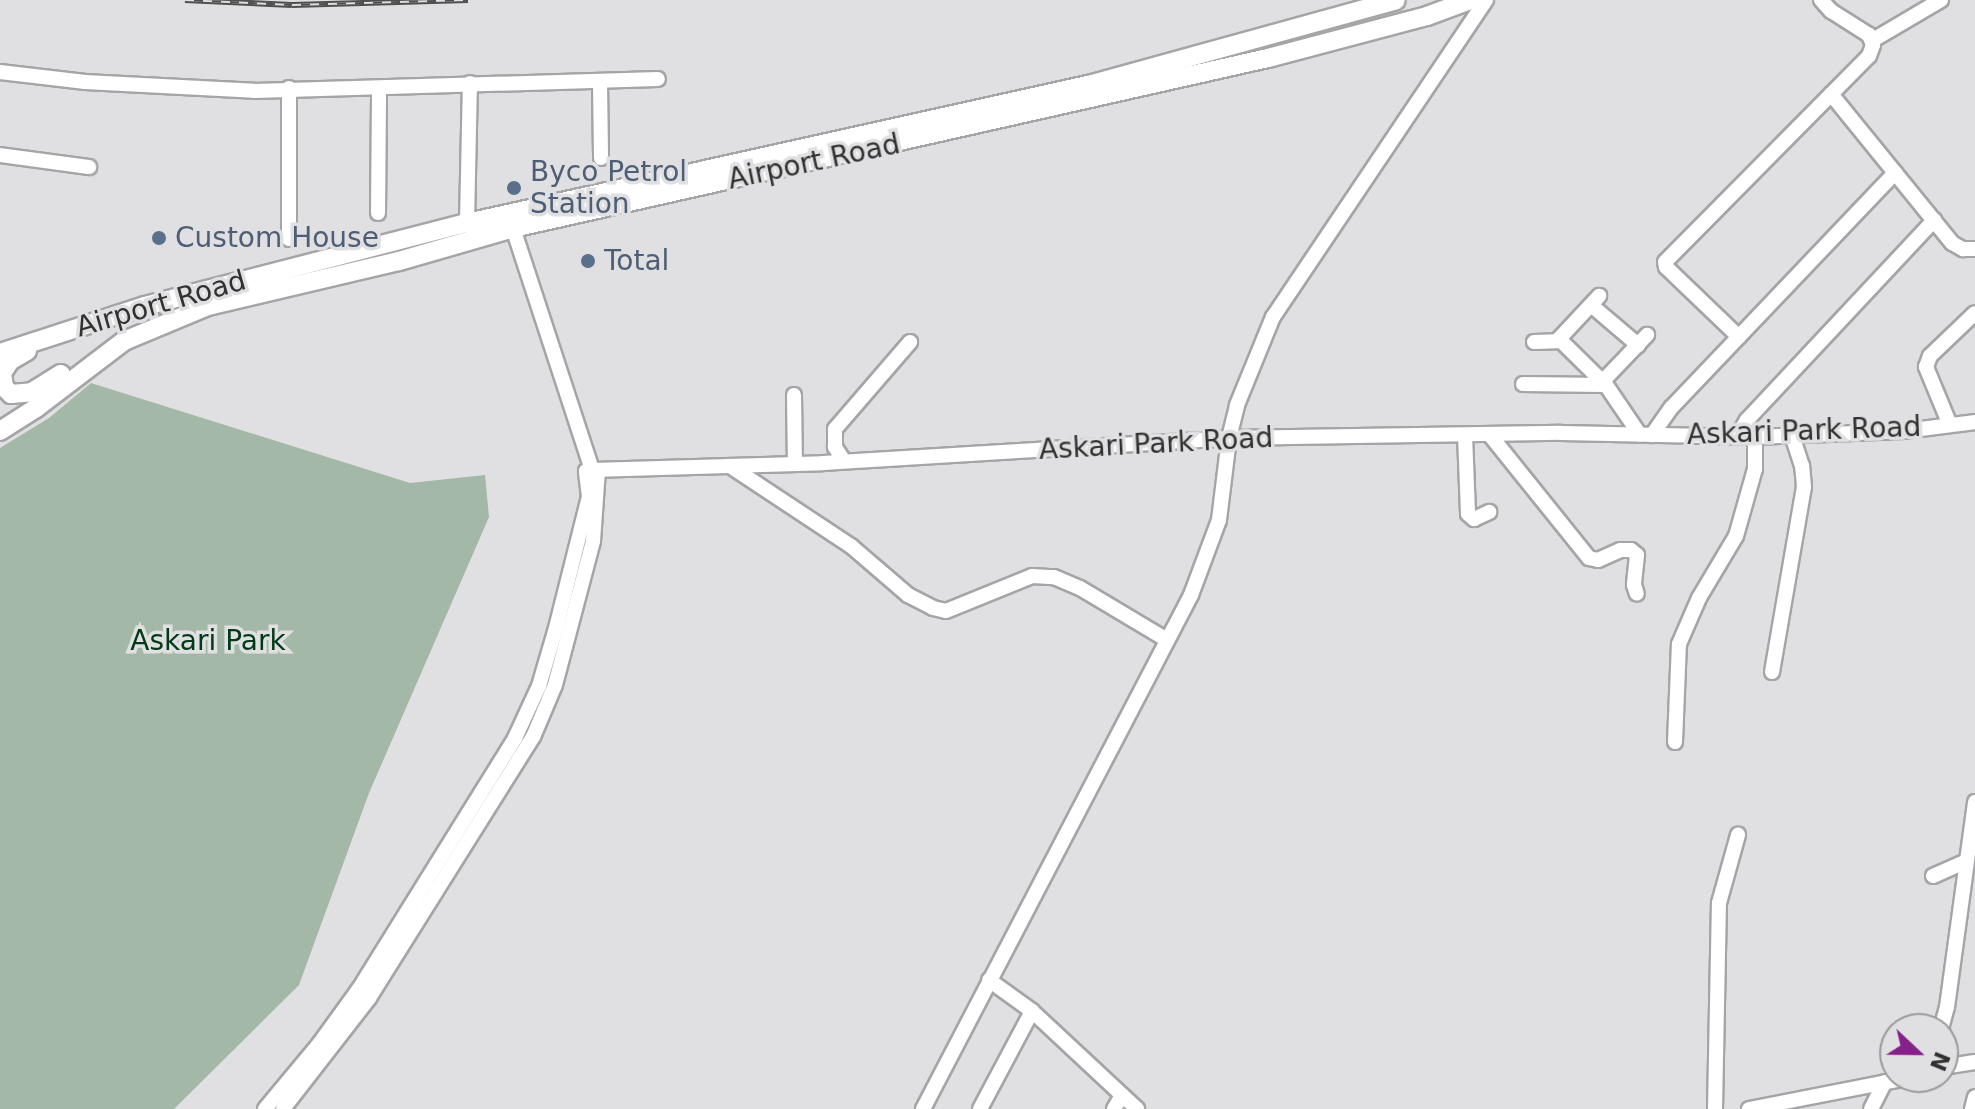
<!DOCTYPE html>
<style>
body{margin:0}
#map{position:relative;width:1975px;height:1109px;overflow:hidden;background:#e0e0e2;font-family:"DejaVu Sans",sans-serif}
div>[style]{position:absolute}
.green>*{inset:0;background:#a3b8a7}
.roads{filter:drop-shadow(2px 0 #a5a5a7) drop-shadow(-2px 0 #a5a5a7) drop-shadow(0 2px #a5a5a7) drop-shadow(0 -2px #a5a5a7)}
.minor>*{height:14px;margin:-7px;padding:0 7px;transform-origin:7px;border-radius:7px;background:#fff}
.major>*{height:18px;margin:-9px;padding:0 9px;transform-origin:9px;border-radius:9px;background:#fff}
.rail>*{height:6px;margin-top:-3px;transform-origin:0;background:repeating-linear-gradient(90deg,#e0e0e2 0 9px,#4f4f4f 0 18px);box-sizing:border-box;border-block:2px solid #4f4f4f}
.dots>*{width:22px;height:22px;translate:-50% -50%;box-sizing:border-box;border:4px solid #e0e0e2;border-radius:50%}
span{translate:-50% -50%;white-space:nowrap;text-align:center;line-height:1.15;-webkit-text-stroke:7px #e0e0e2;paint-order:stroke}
.street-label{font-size:28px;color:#313131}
.service-label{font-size:28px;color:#4e5e75}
.left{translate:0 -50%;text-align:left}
.park-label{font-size:28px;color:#023a17}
.north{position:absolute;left:1879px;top:1013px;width:80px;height:80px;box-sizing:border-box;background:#e0e0e2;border:2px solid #9a9a9b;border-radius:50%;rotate:112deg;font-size:22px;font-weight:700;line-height:32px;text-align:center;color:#313131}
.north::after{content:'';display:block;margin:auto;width:28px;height:36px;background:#86218a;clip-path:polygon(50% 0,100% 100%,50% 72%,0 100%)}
</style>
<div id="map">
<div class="green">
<div style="clip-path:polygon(91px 383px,410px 483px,485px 475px,489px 517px,369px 793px,299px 985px,174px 1109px,0 1109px,0 448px,49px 418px)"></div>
</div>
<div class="roads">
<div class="minor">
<div style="left:1873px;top:40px;width:79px;rotate:-30.5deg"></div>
<div style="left:0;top:72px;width:86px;rotate:6.7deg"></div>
<div style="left:85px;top:82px;width:169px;rotate:3deg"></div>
<div style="left:254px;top:91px;width:404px;rotate:-1.7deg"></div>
<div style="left:600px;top:83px;width:75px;rotate:89.2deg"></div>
<div style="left:289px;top:88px;width:151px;rotate:90deg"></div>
<div style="left:1831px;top:94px;width:192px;rotate:50.9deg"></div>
<div style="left:1952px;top:243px;width:13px;rotate:29deg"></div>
<div style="left:1963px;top:249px;width:12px"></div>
<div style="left:0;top:155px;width:90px;rotate:7.7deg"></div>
<div style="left:378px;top:213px;width:125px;rotate:-89.5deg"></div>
<div style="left:467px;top:223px;width:140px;rotate:-88.8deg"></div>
<div style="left:513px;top:228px;width:255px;rotate:71.9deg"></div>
<div style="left:592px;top:470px;width:231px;rotate:-1.7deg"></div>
<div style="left:823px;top:463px;width:407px;rotate:-3.5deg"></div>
<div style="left:1229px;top:438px;width:332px;rotate:-0.9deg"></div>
<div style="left:1561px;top:433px;width:194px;rotate:1.2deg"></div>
<div style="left:1755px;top:437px;width:150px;rotate:-2.3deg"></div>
<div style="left:1905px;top:431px;width:71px;rotate:-7.3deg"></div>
<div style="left:1591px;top:305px;width:62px;rotate:40.4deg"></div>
<div style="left:1739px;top:337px;width:101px;rotate:-136.2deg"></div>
<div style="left:1666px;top:267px;width:5px;rotate:-101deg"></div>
<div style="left:1665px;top:262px;width:290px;rotate:-45.3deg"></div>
<div style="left:1869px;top:56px;width:12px;rotate:-70deg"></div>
<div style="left:1873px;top:45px;width:11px;rotate:-112deg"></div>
<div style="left:1869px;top:35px;width:45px;rotate:-147.7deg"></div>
<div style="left:1831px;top:11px;width:15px;rotate:-132deg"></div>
<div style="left:1559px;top:339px;width:66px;rotate:44.4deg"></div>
<div style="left:1606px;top:385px;width:60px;rotate:55.8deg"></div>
<div style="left:1534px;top:342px;width:23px;rotate:-2deg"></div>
<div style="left:1557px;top:341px;width:62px;rotate:-47deg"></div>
<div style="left:1603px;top:381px;width:64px;rotate:-46.3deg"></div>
<div style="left:1523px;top:384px;width:83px;rotate:0.7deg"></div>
<div style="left:794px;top:395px;width:69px;rotate:89.2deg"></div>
<div style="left:1950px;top:425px;width:63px;rotate:-112.5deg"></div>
<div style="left:1926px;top:367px;width:12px;rotate:-70deg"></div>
<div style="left:1930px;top:356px;width:62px;rotate:-43.7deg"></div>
<div style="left:1465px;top:435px;width:79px;rotate:87.8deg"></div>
<div style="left:1468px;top:514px;width:8px;rotate:40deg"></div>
<div style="left:1474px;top:519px;width:17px;rotate:-25deg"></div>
<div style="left:1490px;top:435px;width:158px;rotate:51.2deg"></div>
<div style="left:1589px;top:558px;width:9px;rotate:13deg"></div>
<div style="left:1598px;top:560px;width:24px;rotate:-24deg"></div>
<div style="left:1620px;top:550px;width:11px"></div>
<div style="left:1631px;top:550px;width:8px;rotate:40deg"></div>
<div style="left:1637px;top:555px;width:30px;rotate:96deg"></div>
<div style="left:1634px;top:585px;width:9px;rotate:72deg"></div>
<div style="left:1652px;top:435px;width:33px;rotate:-55deg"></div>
<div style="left:1671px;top:408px;width:325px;rotate:-46.4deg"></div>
<div style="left:1737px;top:437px;width:20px;rotate:-60deg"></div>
<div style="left:1747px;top:420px;width:274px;rotate:-46.9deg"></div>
<div style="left:844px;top:461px;width:17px;rotate:-123deg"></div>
<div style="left:835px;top:447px;width:18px;rotate:-90deg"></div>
<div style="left:835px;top:429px;width:115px;rotate:-49.2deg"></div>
<div style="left:730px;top:466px;width:145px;rotate:33.5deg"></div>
<div style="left:851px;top:546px;width:75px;rotate:40.7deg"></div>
<div style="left:908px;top:595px;width:28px;rotate:27deg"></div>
<div style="left:933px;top:608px;width:13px;rotate:13deg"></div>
<div style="left:946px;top:611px;width:93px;rotate:-22.1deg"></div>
<div style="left:1032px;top:576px;width:22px;rotate:3deg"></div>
<div style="left:1054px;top:577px;width:28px;rotate:23deg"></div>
<div style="left:1080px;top:588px;width:101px;rotate:30.9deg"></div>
<div style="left:1772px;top:672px;width:188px;rotate:-80.2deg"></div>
<div style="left:1804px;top:487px;width:21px;rotate:-95deg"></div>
<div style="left:1802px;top:466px;width:32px;rotate:-108deg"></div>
<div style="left:1675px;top:742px;width:98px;rotate:-87.7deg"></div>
<div style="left:1679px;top:644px;width:50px;rotate:-66.5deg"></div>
<div style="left:1699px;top:598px;width:72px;rotate:-59.2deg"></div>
<div style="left:1736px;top:536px;width:70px;rotate:-74.2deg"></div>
<div style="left:1755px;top:469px;width:32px;rotate:-90deg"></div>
<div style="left:1933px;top:876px;width:36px;rotate:-24deg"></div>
<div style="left:989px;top:980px;width:53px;rotate:35.8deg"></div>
<div style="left:1032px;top:1011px;width:144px;rotate:43deg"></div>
<div style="left:1941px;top:1029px;width:23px;rotate:-75deg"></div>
<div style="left:1947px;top:1007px;width:207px;rotate:-82.2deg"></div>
<div style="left:1943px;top:1067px;width:32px;rotate:-9deg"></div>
<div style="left:265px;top:1109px;width:85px;rotate:-50.3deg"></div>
<div style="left:319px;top:1044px;width:68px;rotate:-54deg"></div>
<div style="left:359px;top:989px;width:296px;rotate:-58.1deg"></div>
<div style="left:515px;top:738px;width:57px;rotate:-65.2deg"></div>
<div style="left:539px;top:686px;width:60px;rotate:-73.7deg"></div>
<div style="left:556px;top:628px;width:135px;rotate:-75.9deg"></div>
<div style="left:589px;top:497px;width:26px;rotate:-97deg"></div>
<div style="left:586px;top:471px;width:6px;rotate:-9deg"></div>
<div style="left:283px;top:1109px;width:140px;rotate:-52.2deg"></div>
<div style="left:369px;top:998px;width:308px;rotate:-57.9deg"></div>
<div style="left:533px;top:737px;width:56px;rotate:-67.1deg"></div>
<div style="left:555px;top:685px;width:149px;rotate:-75.2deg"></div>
<div style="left:593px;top:541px;width:71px;rotate:-86deg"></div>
<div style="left:923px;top:1109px;width:580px;rotate:-62.46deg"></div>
<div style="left:1191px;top:595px;width:80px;rotate:-69.5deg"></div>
<div style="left:1219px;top:520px;width:83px;rotate:-83deg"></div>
<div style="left:1229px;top:438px;width:34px;rotate:-76deg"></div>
<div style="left:1237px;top:405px;width:95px;rotate:-67.8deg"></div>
<div style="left:1273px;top:317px;width:382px;rotate:-56.1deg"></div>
<div style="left:980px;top:1109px;width:111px;rotate:-62deg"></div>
<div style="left:1114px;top:1109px;width:16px;rotate:-60deg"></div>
<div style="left:1715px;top:1109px;width:206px;rotate:-88.9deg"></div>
<div style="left:1719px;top:903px;width:71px;rotate:-74.4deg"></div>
<div style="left:1749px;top:1109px;width:166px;rotate:-11.1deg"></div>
<div style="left:1871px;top:1109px;width:30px;rotate:-63deg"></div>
<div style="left:1972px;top:1109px;width:12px;rotate:-76deg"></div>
</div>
<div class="major">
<div style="left:27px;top:351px;width:20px;rotate:150deg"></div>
<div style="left:10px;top:361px;width:14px;rotate:124deg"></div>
<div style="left:2px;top:373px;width:14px;rotate:82deg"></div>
<div style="left:4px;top:387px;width:10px;rotate:45deg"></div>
<div style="left:11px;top:394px;width:21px;rotate:-5deg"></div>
<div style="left:32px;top:392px;width:34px;rotate:-32deg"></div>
<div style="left:0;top:353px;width:152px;rotate:-18deg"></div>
<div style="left:145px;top:306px;width:333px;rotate:-14.5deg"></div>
<div style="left:467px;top:223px;width:640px;rotate:-12.54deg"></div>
<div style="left:1092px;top:84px;width:315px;rotate:-15.4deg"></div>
<div style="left:0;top:431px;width:43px;rotate:-32.6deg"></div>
<div style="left:36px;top:408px;width:111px;rotate:-37.3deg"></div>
<div style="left:124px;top:341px;width:91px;rotate:-22.6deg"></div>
<div style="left:208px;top:306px;width:196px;rotate:-13.3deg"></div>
<div style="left:399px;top:261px;width:119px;rotate:-16.1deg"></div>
<div style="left:513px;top:228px;width:774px;rotate:-12.69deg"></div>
<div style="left:1268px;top:58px;width:164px;rotate:-14.8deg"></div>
<div style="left:1427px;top:16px;width:46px;rotate:-20.4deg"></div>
</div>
</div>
<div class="rail">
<div style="left:185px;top:0;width:107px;rotate:2.7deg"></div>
<div style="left:292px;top:5px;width:176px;rotate:-1.6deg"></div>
</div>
<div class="dots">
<div style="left:514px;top:188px;background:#5c6f8a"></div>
<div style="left:159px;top:238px;background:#5c6f8a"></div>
<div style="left:588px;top:261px;background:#5c6f8a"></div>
</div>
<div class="street-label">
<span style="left:814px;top:162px;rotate:-12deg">Airport Road</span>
<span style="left:161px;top:304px;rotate:-16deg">Airport Road</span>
<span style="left:1804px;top:431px;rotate:-2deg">Askari Park Road</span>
<span style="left:1156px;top:444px;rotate:-3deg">Askari Park Road</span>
</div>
<div class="service-label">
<span class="left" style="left:530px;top:188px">Byco Petrol<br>Station</span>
<span class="left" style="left:175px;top:238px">Custom House</span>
<span class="left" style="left:604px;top:261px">Total</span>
</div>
<div class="park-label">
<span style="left:208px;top:641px">Askari Park</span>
</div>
<div class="north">N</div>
</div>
